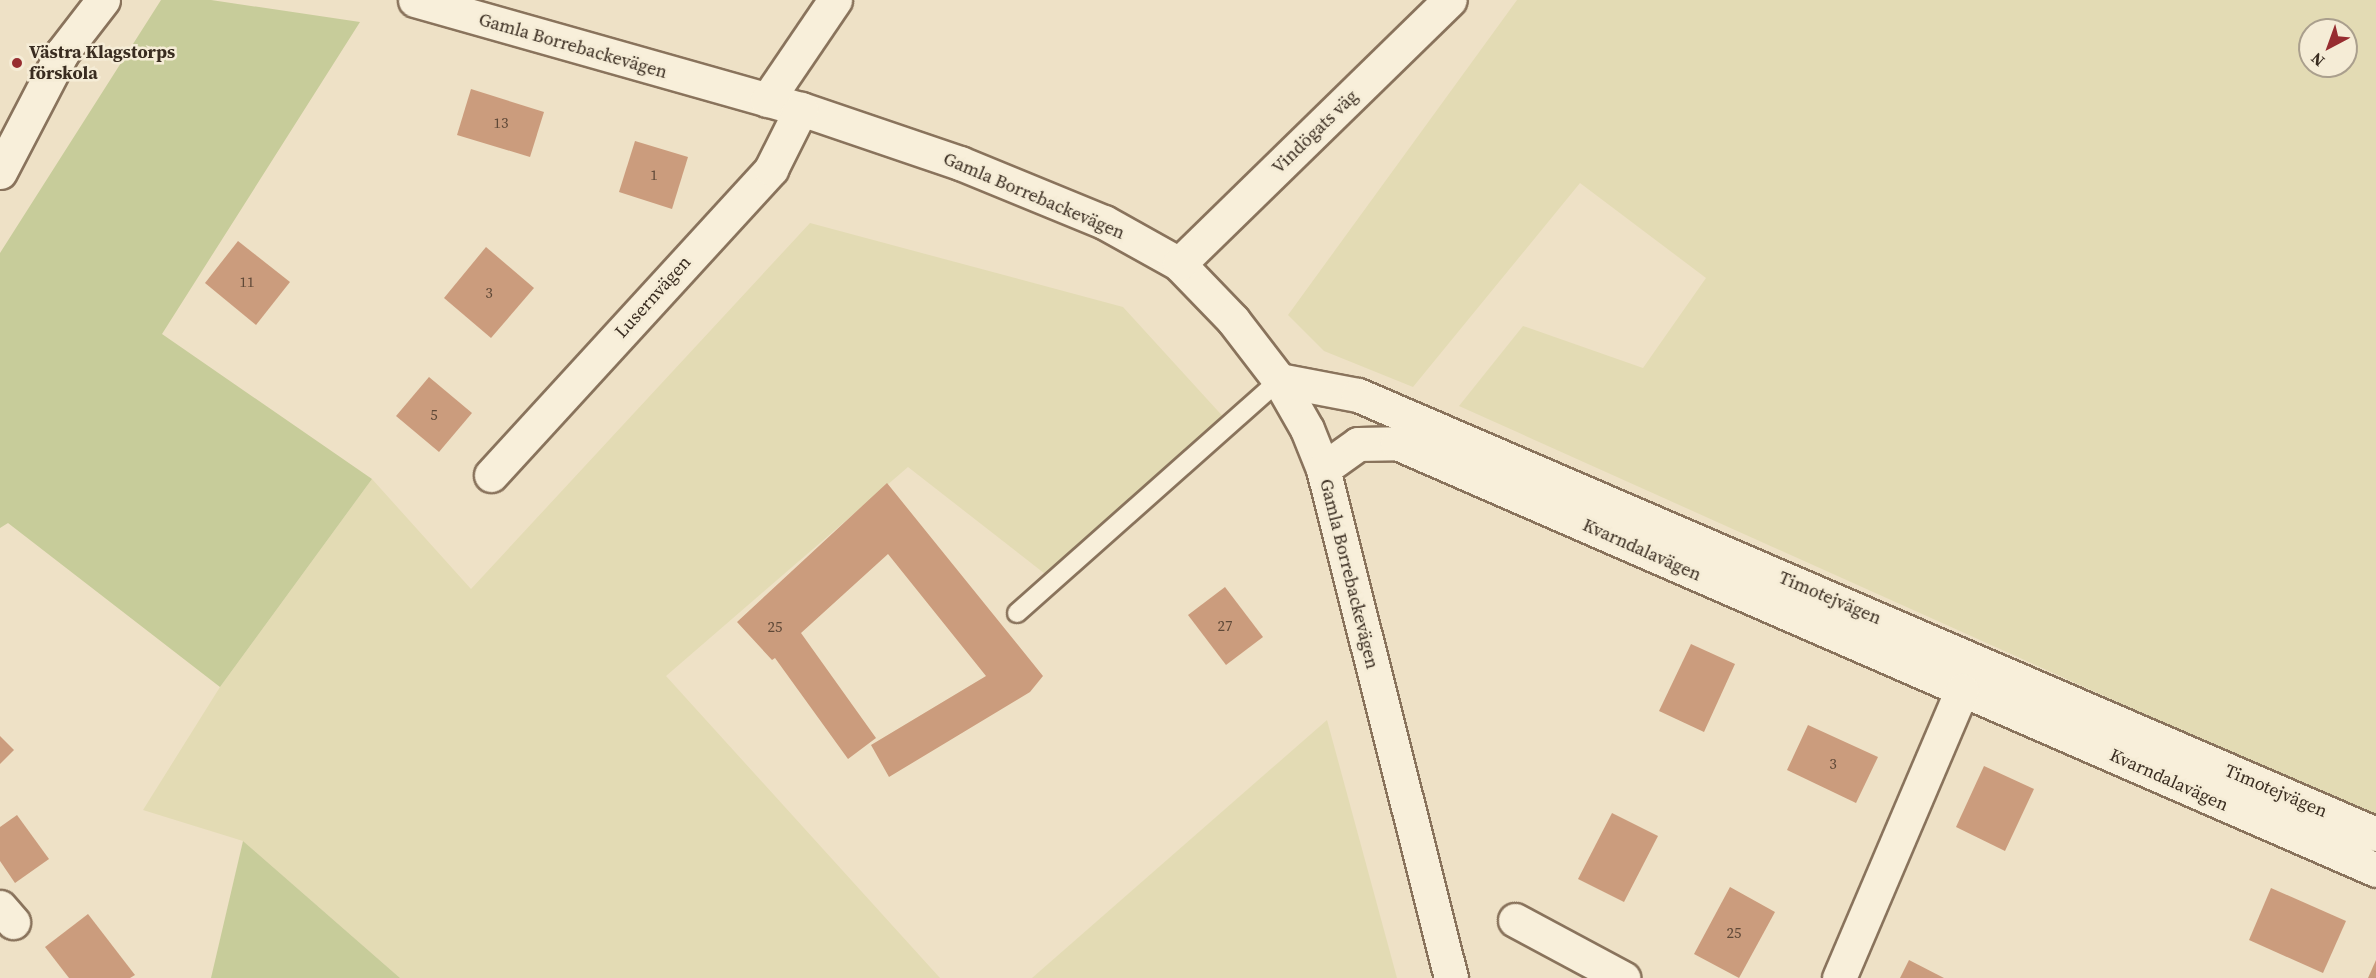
<!DOCTYPE html>
<meta charset="utf-8">
<style>
body{margin:0}
#map{position:relative;width:2376px;height:978px;overflow:hidden;background:#eee1c6;font-family:"Source Serif 4",serif}
div>[style]{position:absolute}
.farmland>*{inset:0;background:#e3dbb4}
.green>*{inset:0;background:#c7cc9a}
.building>*{inset:0;background:#cb9c7d}
.roads{filter:drop-shadow(2px 0 #89735c) drop-shadow(-2px 0 #89735c) drop-shadow(0 2px #89735c) drop-shadow(0 -2px #89735c)}
.service>*{height:18px;margin:-9px;padding:0 9px;transform-origin:9px;border-radius:9px;background:#f8efda}
.minor>*{height:33px;margin:-16.5px;padding:0 16.5px;transform-origin:16.5px;border-radius:16.5px;background:#f8efda}
.dots>*{width:16px;height:16px;translate:-50% -50%;box-sizing:border-box;border:3px solid #f5ecd6;border-radius:50%}
span{translate:-50% -50%;white-space:nowrap;text-align:center;line-height:1.15;-webkit-text-stroke:5px #f5ecd6;paint-order:stroke}
.number-label{font-size:15px;color:#5e4837}
.number-label span{-webkit-text-stroke-width:0}
.street-label{font-size:18px;color:#392c20}
.poi-label{font-size:18px;color:#392c20;font-weight:700}
.left{translate:0 -50%;text-align:left}
.north{position:absolute;left:2298px;top:18px;width:60px;height:60px;box-sizing:border-box;background:#f5ecd6;border:2px solid #aa9f8d;border-radius:50%;rotate:221deg;font-size:16px;font-weight:700;line-height:24px;text-align:center;color:#392c20}
.north::after{content:'';display:block;margin:auto;width:21px;height:27px;background:#972d30;clip-path:polygon(50% 0,100% 100%,50% 72%,0 100%)}
</style>
<div id="map">
<div class="farmland">
<div style="clip-path:polygon(evenodd,1517px 0,2376px 0,2376px 818px,1459px 406px,1523px 326px,1643px 368px,1706px 278px,1580px 183px,1413px 387px,1324px 351px,1288px 315px,1517px 0,2310px 30px,2346px 30px,2346px 66px,2310px 66px,2310px 30px)"></div>
<div style="clip-path:polygon(810px 223px,1123px 307px,1238px 433px,1049px 577px,908px 467px,666px 676px,940px 978px,400px 978px,243px 841px,143px 810px,220px 687px,372px 479px,471px 589px)"></div>
<div style="clip-path:polygon(1327px 720px,1397px 978px,1032px 978px)"></div>
</div>
<div class="green">
<div style="clip-path:polygon(161px 0,211px 0,360px 22px,162px 334px,372px 479px,220px 687px,8px 523px,0 528px,0 253px)"></div>
<div style="clip-path:polygon(243px 841px,400px 978px,211px 978px)"></div>
</div>
<div class="building">
<div style="clip-path:polygon(471px 89px,544px 112px,530px 157px,457px 135px)"></div>
<div style="clip-path:polygon(635px 141px,688px 157px,672px 209px,619px 192px)"></div>
<div style="clip-path:polygon(238px 241px,290px 282px,256px 325px,205px 283px)"></div>
<div style="clip-path:polygon(486px 247px,534px 288px,491px 338px,444px 298px)"></div>
<div style="clip-path:polygon(429px 377px,472px 413px,439px 452px,396px 416px)"></div>
<div style="clip-path:polygon(887px 483px,1043px 676px,1030px 692px,889px 777px,871px 745px,986px 676px,888px 554px,801px 633px,876px 738px,848px 759px,775px 658px,772px 660px,737px 622px)"></div>
<div style="clip-path:polygon(1225px 587px,1263px 637px,1226px 665px,1188px 615px)"></div>
<div style="clip-path:polygon(1691px 644px,1735px 664px,1704px 732px,1659px 711px)"></div>
<div style="clip-path:polygon(1808px 725px,1878px 757px,1856px 803px,1787px 770px)"></div>
<div style="clip-path:polygon(0 736px,14px 750px,0 764px)"></div>
<div style="clip-path:polygon(1984px 766px,2034px 789px,2005px 851px,1956px 827px)"></div>
<div style="clip-path:polygon(1612px 813px,1658px 836px,1624px 902px,1578px 879px)"></div>
<div style="clip-path:polygon(17px 815px,49px 859px,15px 883px,0 861px,0 827px)"></div>
<div style="clip-path:polygon(1730px 887px,1775px 912px,1739px 978px,1694px 954px)"></div>
<div style="clip-path:polygon(2271px 888px,2346px 921px,2323px 973px,2249px 940px)"></div>
<div style="clip-path:polygon(88px 914px,135px 975px,130px 978px,69px 978px,45px 947px)"></div>
<div style="clip-path:polygon(1909px 960px,1944px 978px,1900px 978px)"></div>
<div style="clip-path:polygon(2376px 960px,2376px 978px,2368px 978px)"></div>
</div>
<div class="roads">
<div class="service">
<div style="left:1017px;top:613px;width:351px;rotate:-41.6deg"></div>
</div>
<div class="minor">
<div style="left:415px;top:0;width:401px;rotate:15.8deg"></div>
<div style="left:801px;top:109px;width:168px;rotate:18.8deg"></div>
<div style="left:960px;top:163px;width:156px;rotate:22.3deg"></div>
<div style="left:1104px;top:222px;width:86px;rotate:29.2deg"></div>
<div style="left:1179px;top:264px;width:78px;rotate:46deg"></div>
<div style="left:1233px;top:320px;width:76px;rotate:52.5deg"></div>
<div style="left:1279px;top:380px;width:56px;rotate:60.3deg"></div>
<div style="left:1307px;top:429px;width:43px;rotate:68.2deg"></div>
<div style="left:1323px;top:469px;width:525px;rotate:75.88deg"></div>
<div style="left:767px;top:100px;width:121px;rotate:-55.8deg"></div>
<div style="left:0;top:172px;width:134px;rotate:-62.5deg"></div>
<div style="left:62px;top:53px;width:67px;rotate:-52.3deg"></div>
<div style="left:1179px;top:264px;width:378px;rotate:-44.3deg"></div>
<div style="left:1279px;top:380px;width:80px;rotate:10.8deg"></div>
<div style="left:1358px;top:395px;width:1109px;rotate:23.33deg"></div>
<div style="left:1323px;top:469px;width:43px;rotate:-35.5deg"></div>
<div style="left:1358px;top:444px;width:39px;rotate:-1deg"></div>
<div style="left:1397px;top:443px;width:1068px;rotate:23.56deg"></div>
<div style="left:491px;top:475px;width:415px;rotate:-47.5deg"></div>
<div style="left:771px;top:169px;width:67px;rotate:-63.4deg"></div>
<div style="left:0;top:907px;width:20px;rotate:49deg"></div>
<div style="left:1515px;top:920px;width:123px;rotate:28.2deg"></div>
<div style="left:1839px;top:978px;width:313px;rotate:-66.9deg"></div>
</div>
</div>
<div class="dots">
<div style="left:17px;top:63px;background:#972d30"></div>
</div>
<div class="number-label">
<span style="left:501px;top:123px">13</span>
<span style="left:654px;top:175px">1</span>
<span style="left:247px;top:282px">11</span>
<span style="left:489px;top:293px">3</span>
<span style="left:434px;top:415px">5</span>
<span style="left:1225px;top:626px">27</span>
<span style="left:775px;top:627px">25</span>
<span style="left:1833px;top:764px">3</span>
<span style="left:1734px;top:933px">25</span>
</div>
<div class="street-label">
<span style="left:573px;top:46px;rotate:16deg">Gamla Borrebackevägen</span>
<span style="left:1315px;top:132px;rotate:-44deg">Vindögats väg</span>
<span style="left:1034px;top:196px;rotate:23deg">Gamla Borrebackevägen</span>
<span style="left:653px;top:297px;rotate:-48deg">Lusernvägen</span>
<span style="left:1642px;top:550px;rotate:24deg">Kvarndalavägen</span>
<span style="left:1349px;top:574px;rotate:76deg">Gamla Borrebackevägen</span>
<span style="left:1830px;top:598px;rotate:23deg">Timotejvägen</span>
<span style="left:2169px;top:780px;rotate:24deg">Kvarndalavägen</span>
<span style="left:2276px;top:791px;rotate:23deg">Timotejvägen</span>
</div>
<div class="poi-label">
<span class="left" style="left:29px;top:63px">Västra Klagstorps<br>förskola</span>
</div>
<div class="north">N</div>
</div>
